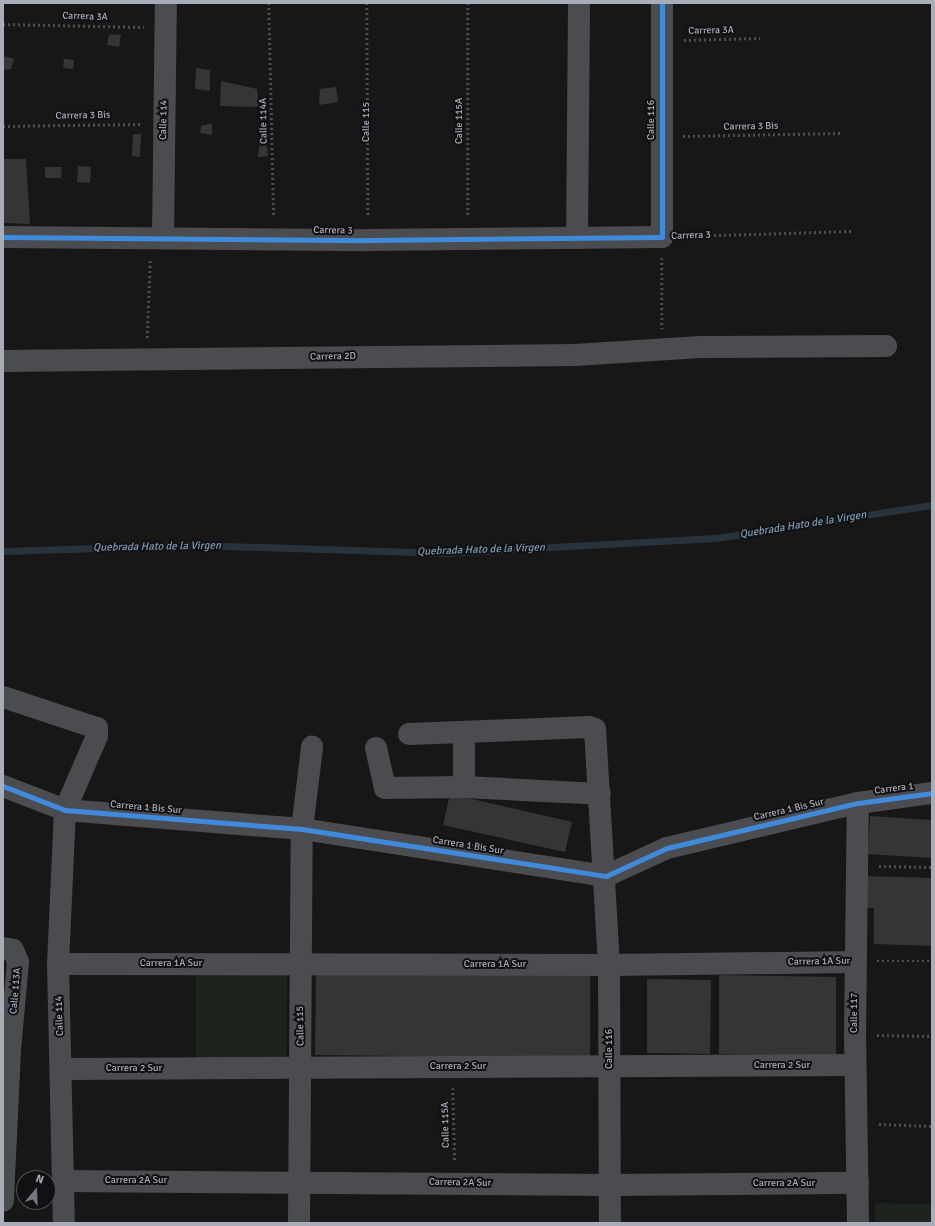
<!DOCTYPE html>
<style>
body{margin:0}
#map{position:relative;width:935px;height:1226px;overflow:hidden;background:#171717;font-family:Signika,sans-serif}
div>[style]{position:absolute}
.green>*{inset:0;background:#1d241e}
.stream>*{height:7px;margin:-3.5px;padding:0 3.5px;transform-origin:3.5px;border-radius:3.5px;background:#2a3239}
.building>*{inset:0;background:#353536}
.path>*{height:2.5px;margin-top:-1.25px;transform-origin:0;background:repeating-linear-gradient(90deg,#4d4e52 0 2px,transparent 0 5px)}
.minor>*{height:22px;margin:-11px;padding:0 11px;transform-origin:11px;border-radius:11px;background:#4b4c50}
.cycleway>*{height:5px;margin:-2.5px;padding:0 2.5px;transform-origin:2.5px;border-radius:2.5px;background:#408adc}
span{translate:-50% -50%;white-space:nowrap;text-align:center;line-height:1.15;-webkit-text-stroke:4px #111113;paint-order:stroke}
.street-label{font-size:10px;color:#a8adb8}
.water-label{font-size:11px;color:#7f9bb3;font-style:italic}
.frame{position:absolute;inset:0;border:4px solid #a8adb8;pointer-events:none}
.north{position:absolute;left:16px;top:1170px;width:40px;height:40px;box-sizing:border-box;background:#111113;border:1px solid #4d4f55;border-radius:50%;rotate:19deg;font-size:11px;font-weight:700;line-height:16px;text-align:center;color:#a8adb8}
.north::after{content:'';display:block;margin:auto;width:14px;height:18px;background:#757880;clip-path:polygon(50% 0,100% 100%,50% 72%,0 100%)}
</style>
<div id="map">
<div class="green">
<div style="clip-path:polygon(196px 975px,287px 975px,286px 1062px,196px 1061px)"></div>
<div style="clip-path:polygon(875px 1203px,932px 1204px,932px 1223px,875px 1223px)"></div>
</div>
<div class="stream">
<div style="left:3px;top:551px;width:192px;rotate:-1.8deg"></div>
<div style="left:195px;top:545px;width:251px;rotate:1.8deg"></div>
<div style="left:446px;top:553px;width:270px;rotate:-3.2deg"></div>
<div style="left:716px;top:538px;width:219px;rotate:-8.7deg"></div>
</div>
<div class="building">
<div style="clip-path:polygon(109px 34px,121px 35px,119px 47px,107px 45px)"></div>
<div style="clip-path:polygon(4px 56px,14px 59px,11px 69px,3px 70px)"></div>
<div style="clip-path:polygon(64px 59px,74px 60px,73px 69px,63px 68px)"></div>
<div style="clip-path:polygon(196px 68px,210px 70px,210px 91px,195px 89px)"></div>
<div style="clip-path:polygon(221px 81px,257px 89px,259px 107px,220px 106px)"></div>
<div style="clip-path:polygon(336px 87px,338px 102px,319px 105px,320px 89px)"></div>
<div style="clip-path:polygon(212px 123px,212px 135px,200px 133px,201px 126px)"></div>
<div style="clip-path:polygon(133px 134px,141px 134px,140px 157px,132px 156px)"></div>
<div style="clip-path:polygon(259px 146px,267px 146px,268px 156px,258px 157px)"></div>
<div style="clip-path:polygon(3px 159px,26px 159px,30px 224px,3px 223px)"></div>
<div style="clip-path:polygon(78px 166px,91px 167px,90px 183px,77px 182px)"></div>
<div style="clip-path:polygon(45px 167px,62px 167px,61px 178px,45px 178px)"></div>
<div style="clip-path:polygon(450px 794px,572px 822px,565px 852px,443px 825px)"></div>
<div style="clip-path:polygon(870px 816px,932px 820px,932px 858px,868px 854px)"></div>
<div style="clip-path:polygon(863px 876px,932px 878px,932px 946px,874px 944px,874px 908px,862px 908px)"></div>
<div style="clip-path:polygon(316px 973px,590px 976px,590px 1058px,315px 1055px)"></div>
<div style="clip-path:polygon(719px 975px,836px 977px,836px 1056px,719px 1054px)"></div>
<div style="clip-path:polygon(647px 979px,711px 980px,710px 1054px,647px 1053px)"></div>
</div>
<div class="path">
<div style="left:269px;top:3px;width:215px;rotate:88.7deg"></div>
<div style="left:367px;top:3px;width:215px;rotate:89.7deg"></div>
<div style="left:468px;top:3px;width:213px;rotate:90deg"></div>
<div style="left:3px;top:24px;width:141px;rotate:1.2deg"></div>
<div style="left:684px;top:40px;width:76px;rotate:-1.5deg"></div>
<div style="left:3px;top:126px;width:139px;rotate:-0.8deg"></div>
<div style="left:683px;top:136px;width:159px;rotate:-1.1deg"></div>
<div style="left:684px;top:236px;width:168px;rotate:-1.7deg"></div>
<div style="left:662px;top:258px;width:71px;rotate:90deg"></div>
<div style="left:147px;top:338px;width:79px;rotate:-87.8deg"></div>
<div style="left:879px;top:866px;width:53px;rotate:1.1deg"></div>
<div style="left:877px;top:961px;width:55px"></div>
<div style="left:877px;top:1035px;width:55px;rotate:1deg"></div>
<div style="left:453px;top:1088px;width:75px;rotate:88.5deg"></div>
<div style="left:879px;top:1124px;width:53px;rotate:2.2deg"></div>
</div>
<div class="minor">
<div style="left:3px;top:237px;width:365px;rotate:0.5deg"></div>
<div style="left:368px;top:240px;width:294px;rotate:-0.6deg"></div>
<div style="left:662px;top:237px;width:234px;rotate:-90deg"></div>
<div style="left:163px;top:237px;width:234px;rotate:-89.3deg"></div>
<div style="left:577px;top:238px;width:235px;rotate:-89.5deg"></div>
<div style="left:3px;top:361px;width:572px;rotate:-0.6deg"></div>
<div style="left:575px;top:355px;width:126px;rotate:-3.6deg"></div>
<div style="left:701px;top:347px;width:185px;rotate:-0.3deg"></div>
<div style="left:3px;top:697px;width:99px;rotate:18.3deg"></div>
<div style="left:97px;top:728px;width:8px;rotate:90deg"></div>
<div style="left:97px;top:736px;width:81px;rotate:113.4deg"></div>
<div style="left:65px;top:810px;width:154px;rotate:92.6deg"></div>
<div style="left:58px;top:964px;width:259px;rotate:88.7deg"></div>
<div style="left:464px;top:732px;width:55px;rotate:90deg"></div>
<div style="left:464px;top:787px;width:136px;rotate:2.9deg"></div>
<div style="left:409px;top:734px;width:180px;rotate:-2.2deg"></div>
<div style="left:589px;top:727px;width:6px;rotate:18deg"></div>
<div style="left:595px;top:729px;width:236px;rotate:86.6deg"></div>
<div style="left:609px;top:965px;width:258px;rotate:89.8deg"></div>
<div style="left:376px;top:748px;width:41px;rotate:77.3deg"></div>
<div style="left:385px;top:788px;width:79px;rotate:-0.7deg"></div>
<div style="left:3px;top:786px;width:66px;rotate:21.2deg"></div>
<div style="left:65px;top:810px;width:238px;rotate:4.6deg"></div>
<div style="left:302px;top:829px;width:308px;rotate:8.8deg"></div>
<div style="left:606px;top:876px;width:67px;rotate:-24.7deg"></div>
<div style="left:667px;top:848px;width:196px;rotate:-13.3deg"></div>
<div style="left:858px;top:803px;width:75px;rotate:-7.7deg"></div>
<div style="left:3px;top:948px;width:10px;rotate:11deg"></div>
<div style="left:13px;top:950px;width:13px;rotate:67deg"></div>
<div style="left:18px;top:962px;width:88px;rotate:95.2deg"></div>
<div style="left:10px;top:1050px;width:151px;rotate:92.7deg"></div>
<div style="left:58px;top:964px;width:551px;rotate:0.1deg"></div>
<div style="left:609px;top:965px;width:246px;rotate:-0.7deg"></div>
<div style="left:62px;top:1069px;width:793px;rotate:-0.29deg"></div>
<div style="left:63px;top:1181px;width:547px;rotate:0.42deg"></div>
<div style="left:610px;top:1185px;width:248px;rotate:-0.5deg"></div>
<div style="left:299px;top:1223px;width:394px;rotate:-89.6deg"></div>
<div style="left:302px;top:829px;width:83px;rotate:-83deg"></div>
<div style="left:858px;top:1223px;width:188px;rotate:-90.9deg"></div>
<div style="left:855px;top:1035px;width:232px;rotate:-89.3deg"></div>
</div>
<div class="cycleway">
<div style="left:3px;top:237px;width:365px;rotate:0.5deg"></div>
<div style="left:368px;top:240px;width:294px;rotate:-0.6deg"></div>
<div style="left:662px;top:237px;width:234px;rotate:-90deg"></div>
<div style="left:3px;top:786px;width:66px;rotate:21.2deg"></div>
<div style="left:65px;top:810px;width:238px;rotate:4.6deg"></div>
<div style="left:302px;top:829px;width:308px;rotate:8.8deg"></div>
<div style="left:606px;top:876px;width:67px;rotate:-24.7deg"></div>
<div style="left:667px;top:848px;width:196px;rotate:-13.3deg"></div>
<div style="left:858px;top:803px;width:75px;rotate:-7.7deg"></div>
</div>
<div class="street-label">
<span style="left:85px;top:17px;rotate:2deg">Carrera 3A</span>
<span style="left:711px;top:31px;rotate:-1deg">Carrera 3A</span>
<span style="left:83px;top:116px;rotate:-1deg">Carrera 3 Bis</span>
<span style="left:164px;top:120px;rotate:-89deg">Calle 114</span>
<span style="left:652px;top:120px;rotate:-90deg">Calle 116</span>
<span style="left:264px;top:121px;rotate:-91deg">Calle 114A</span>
<span style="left:460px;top:121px;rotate:-90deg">Calle 115A</span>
<span style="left:367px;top:122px;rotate:-90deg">Calle 115</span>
<span style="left:751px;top:127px;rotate:-1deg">Carrera 3 Bis</span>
<span style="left:333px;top:231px;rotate:1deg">Carrera 3</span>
<span style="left:691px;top:236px;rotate:-2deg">Carrera 3</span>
<span style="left:333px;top:357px;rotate:-1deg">Carrera 2D</span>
<span style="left:894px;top:789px;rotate:-7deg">Carrera 1</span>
<span style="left:146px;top:808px;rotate:5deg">Carrera 1 Bis Sur</span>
<span style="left:789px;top:810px;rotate:-13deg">Carrera 1 Bis Sur</span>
<span style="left:468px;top:846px;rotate:9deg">Carrera 1 Bis Sur</span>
<span style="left:819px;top:962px;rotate:-1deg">Carrera 1A Sur</span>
<span style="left:171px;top:964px">Carrera 1A Sur</span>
<span style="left:495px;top:965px">Carrera 1A Sur</span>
<span style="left:16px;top:991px;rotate:-85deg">Calle 113A</span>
<span style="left:855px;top:1013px;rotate:-90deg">Calle 117</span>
<span style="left:60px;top:1016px;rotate:-92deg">Calle 114</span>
<span style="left:301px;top:1026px;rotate:-91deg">Calle 115</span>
<span style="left:610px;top:1049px;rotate:-90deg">Calle 116</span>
<span style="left:782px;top:1066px">Carrera 2 Sur</span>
<span style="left:458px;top:1067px">Carrera 2 Sur</span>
<span style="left:134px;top:1069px">Carrera 2 Sur</span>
<span style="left:446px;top:1125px;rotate:-91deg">Calle 115A</span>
<span style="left:136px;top:1181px">Carrera 2A Sur</span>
<span style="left:460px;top:1183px;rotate:1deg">Carrera 2A Sur</span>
<span style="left:784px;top:1184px">Carrera 2A Sur</span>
</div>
<div class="water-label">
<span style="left:803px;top:525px;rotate:-9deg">Quebrada Hato de la Virgen</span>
<span style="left:157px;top:547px;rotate:-1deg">Quebrada Hato de la Virgen</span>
<span style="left:481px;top:550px;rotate:-2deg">Quebrada Hato de la Virgen</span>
</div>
<div class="frame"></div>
<div class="north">N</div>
</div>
